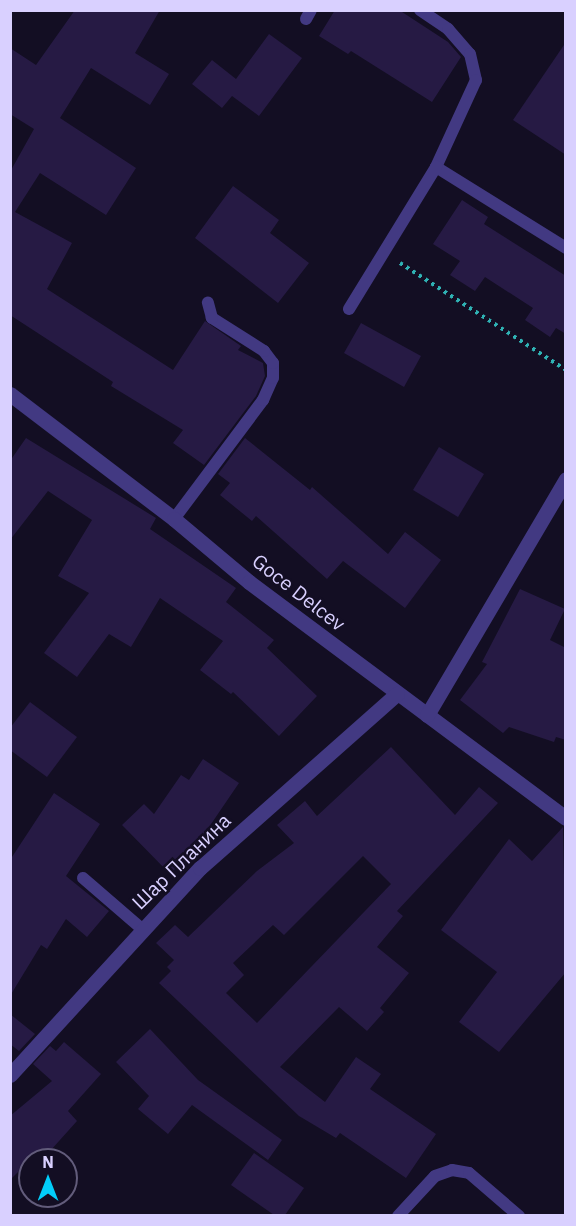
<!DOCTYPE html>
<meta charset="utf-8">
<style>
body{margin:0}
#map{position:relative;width:576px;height:1226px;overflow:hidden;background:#130e23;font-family:"IBM Plex Sans",sans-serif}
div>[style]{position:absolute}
.building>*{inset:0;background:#261a44}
.path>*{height:4px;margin-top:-2px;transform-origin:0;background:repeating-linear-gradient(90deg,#2fb2b4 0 3px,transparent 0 7.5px)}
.service>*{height:12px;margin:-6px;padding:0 6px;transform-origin:6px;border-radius:6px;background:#423982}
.minor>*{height:15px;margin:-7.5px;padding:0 7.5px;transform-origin:7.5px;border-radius:7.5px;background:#423982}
span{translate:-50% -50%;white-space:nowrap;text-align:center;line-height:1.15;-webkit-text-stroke:5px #130e23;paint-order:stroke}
.street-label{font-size:20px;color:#d9d0ff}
.frame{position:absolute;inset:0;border:12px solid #d9d0ff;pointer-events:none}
.north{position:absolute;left:18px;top:1148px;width:60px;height:60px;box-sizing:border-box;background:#130e23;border:2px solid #625c7b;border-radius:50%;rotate:0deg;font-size:16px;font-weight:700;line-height:24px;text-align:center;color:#d9d0ff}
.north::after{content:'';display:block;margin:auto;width:21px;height:27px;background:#02cdf9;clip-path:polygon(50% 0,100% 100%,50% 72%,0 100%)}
</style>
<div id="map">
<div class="building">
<div style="clip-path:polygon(75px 10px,160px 10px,135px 53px,169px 74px,150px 105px,91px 68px,60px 118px,136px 168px,106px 215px,40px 173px,15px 212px,72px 243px,47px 289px,173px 370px,205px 321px,241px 346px,238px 350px,263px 363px,265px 376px,256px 396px,204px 465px,173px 443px,183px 430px,111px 386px,113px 382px,10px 315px,10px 172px,34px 129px,10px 114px,10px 48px,36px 65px)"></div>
<div style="clip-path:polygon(335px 10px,399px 10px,448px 42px,461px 57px,432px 102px,351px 51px,348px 54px,319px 36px)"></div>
<div style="clip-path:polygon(269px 34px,302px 58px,259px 116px,232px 96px,222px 108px,192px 84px,212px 60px,236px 79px)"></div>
<div style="clip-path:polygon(566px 42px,566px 155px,513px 120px)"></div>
<div style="clip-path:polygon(233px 186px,279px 220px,270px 233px,309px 263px,278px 303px,195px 238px)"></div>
<div style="clip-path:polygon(462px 200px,488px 217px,484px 224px,566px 276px,566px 334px,556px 328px,550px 337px,525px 320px,533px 308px,485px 277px,475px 291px,450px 275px,460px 261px,433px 244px)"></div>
<div style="clip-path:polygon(361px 323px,421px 356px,404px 387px,344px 353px)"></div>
<div style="clip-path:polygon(26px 438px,156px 518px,150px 529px,236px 588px,226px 602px,274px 640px,267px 648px,317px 696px,279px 736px,233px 692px,231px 694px,200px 670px,223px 641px,160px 598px,131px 647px,109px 634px,77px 677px,44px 653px,89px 593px,58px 576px,92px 520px,48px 491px,10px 540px,10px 461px)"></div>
<div style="clip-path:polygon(245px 438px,310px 490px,312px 487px,388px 554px,405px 532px,441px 560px,405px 608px,343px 561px,327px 579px,256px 516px,252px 521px,220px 495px,230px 483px,218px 474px)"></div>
<div style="clip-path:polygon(439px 447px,484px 474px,458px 517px,413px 490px)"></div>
<div style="clip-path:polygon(520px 589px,565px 609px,550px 640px,566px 648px,566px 740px,556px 737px,554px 742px,509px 727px,503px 733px,460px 700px,487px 664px,482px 662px)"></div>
<div style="clip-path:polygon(30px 702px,77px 737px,47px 777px,10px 750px,10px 728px)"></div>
<div style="clip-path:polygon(evenodd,391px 747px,455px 815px,479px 787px,498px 803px,397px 911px,403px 916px,377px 947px,409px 973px,380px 1008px,384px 1012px,367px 1031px,339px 1007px,280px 1067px,325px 1102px,356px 1057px,381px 1074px,370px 1089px,436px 1134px,406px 1178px,340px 1133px,336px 1138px,299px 1116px,159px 983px,171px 971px,167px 967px,174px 960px,156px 943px,175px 925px,188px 937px,257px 871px,294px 843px,277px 825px,305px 801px,317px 816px,391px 747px,363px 856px,391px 884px,257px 1023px,226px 993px,244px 975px,233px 963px,273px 925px,284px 935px,363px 856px)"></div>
<div style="clip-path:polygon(203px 759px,239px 783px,192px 852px,170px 874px,122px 825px,144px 804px,154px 814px,181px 775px,189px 780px)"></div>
<div style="clip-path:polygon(54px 793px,100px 824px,66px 876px,109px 911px,87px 937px,66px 919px,47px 949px,41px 945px,10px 996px,10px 860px)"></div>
<div style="clip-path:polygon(563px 827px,566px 972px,499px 1052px,459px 1022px,497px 972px,441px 930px,509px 839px,532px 861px)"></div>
<div style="clip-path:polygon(10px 1014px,35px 1034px,19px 1051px,10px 1044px)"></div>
<div style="clip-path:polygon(150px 1029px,198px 1080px,282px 1140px,268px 1160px,192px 1105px,168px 1134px,138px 1109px,149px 1096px,116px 1062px)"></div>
<div style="clip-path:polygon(64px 1042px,101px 1074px,68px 1111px,77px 1121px,42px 1160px,30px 1160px,10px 1180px,10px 1116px,52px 1081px,33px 1064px,50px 1046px,56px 1051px)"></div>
<div style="clip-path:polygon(254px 1153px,304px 1188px,285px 1215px,274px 1215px,231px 1185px)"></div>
</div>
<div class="path">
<div style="left:400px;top:263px;width:197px;rotate:32.8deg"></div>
</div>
<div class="service">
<div style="left:420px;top:10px;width:34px;rotate:34deg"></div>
<div style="left:448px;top:29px;width:33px;rotate:49deg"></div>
<div style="left:470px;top:54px;width:27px;rotate:77deg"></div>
<div style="left:476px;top:80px;width:96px;rotate:114.7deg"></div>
<div style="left:436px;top:167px;width:153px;rotate:31.9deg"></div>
<div style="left:306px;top:19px;width:10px;rotate:-61deg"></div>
<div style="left:349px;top:309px;width:167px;rotate:-58.5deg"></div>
<div style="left:174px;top:519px;width:149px;rotate:-53.2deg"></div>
<div style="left:263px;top:400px;width:24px;rotate:-66deg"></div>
<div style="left:273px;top:378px;width:15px;rotate:-90deg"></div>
<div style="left:273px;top:363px;width:15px;rotate:-127deg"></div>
<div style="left:264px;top:351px;width:62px;rotate:-147.6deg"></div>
<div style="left:212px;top:318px;width:16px;rotate:-105deg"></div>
<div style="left:83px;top:878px;width:78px;rotate:40.8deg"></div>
<div style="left:398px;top:1216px;width:54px;rotate:-47.2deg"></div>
<div style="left:435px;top:1176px;width:18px;rotate:-19deg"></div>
<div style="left:452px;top:1170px;width:17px;rotate:10deg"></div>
<div style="left:469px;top:1173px;width:66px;rotate:40.7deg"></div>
</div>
<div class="minor">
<div style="left:10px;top:394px;width:206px;rotate:37.3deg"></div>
<div style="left:174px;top:519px;width:98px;rotate:40deg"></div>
<div style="left:249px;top:582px;width:395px;rotate:36.7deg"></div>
<div style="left:427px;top:715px;width:274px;rotate:-59.5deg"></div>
<div style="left:10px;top:1075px;width:281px;rotate:-47.5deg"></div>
<div style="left:200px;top:868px;width:263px;rotate:-41.5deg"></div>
</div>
<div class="street-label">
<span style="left:299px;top:592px;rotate:38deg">Goce Delcev</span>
<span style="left:181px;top:861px;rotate:-44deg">Шар Планина</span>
</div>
<div class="frame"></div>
<div class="north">N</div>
</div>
